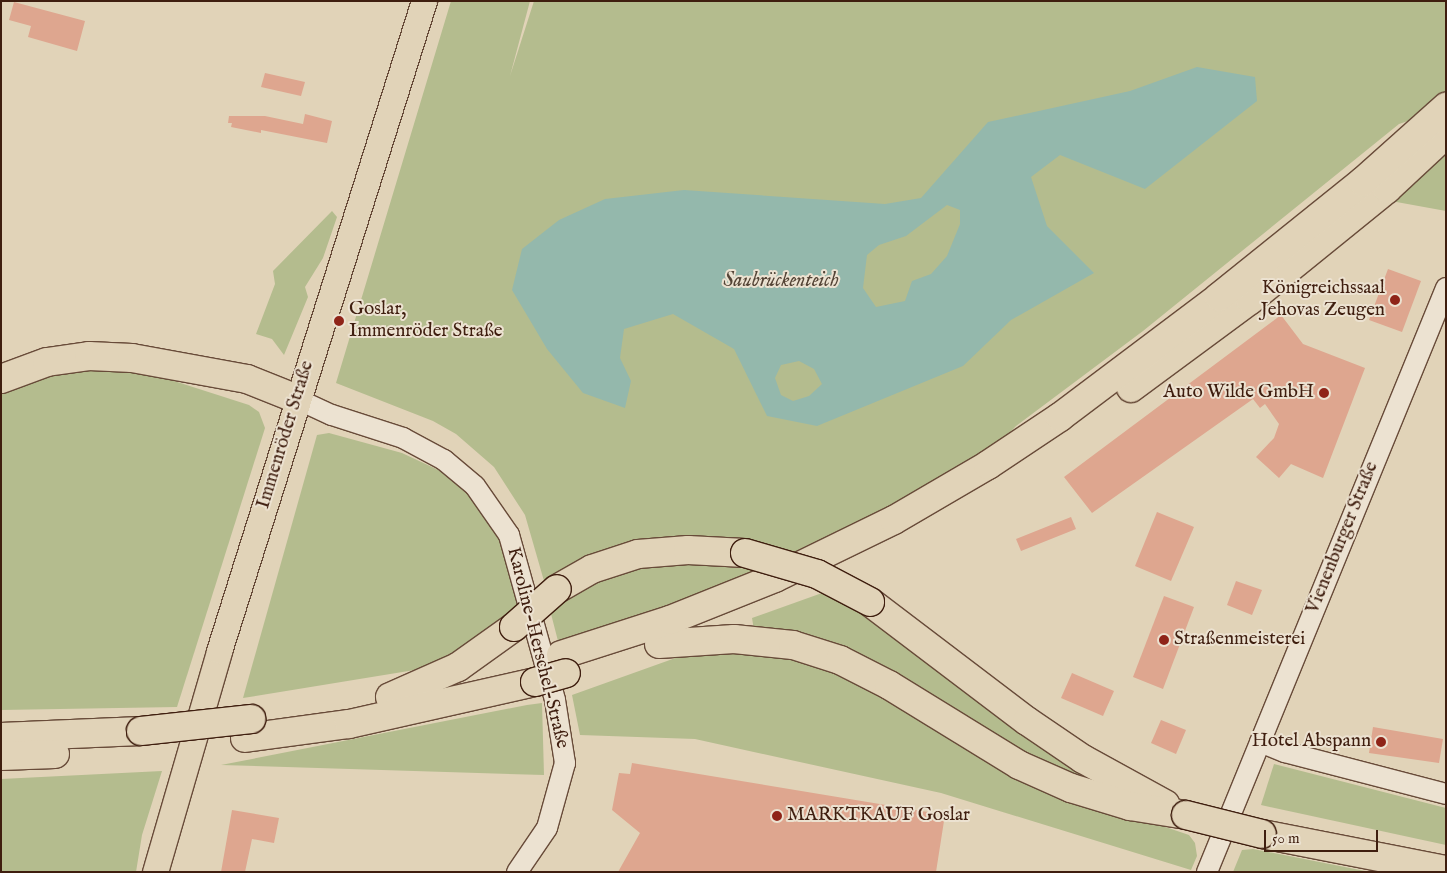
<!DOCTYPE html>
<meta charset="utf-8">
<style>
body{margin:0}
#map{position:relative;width:1447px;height:873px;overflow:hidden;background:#e1d3b8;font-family:"IM FELL English",serif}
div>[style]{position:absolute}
.green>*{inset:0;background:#b4bc8e}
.water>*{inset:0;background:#94b8ac}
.building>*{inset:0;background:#dea68f}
.roads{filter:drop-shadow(1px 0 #684b39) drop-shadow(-1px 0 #684b39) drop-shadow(0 1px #684b39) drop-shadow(0 -1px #684b39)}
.minor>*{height:20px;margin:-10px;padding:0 10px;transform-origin:10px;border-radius:10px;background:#ece2d1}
.major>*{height:25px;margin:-12.5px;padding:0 12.5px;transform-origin:12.5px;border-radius:12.5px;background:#e1d3b8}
.highway>*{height:28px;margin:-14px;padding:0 14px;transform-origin:14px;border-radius:14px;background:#e1d3b8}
.bridges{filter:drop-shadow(1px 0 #3f1e0f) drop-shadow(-1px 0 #3f1e0f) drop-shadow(0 1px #3f1e0f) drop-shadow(0 -1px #3f1e0f)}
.highway-bridge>*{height:28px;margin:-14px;padding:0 14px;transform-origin:14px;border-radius:14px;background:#e1d3b8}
.dots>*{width:14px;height:14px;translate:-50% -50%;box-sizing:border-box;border:2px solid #ece2d1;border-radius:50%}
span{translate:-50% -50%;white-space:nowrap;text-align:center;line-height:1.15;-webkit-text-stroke:4px #ece2d1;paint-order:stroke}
.poi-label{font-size:19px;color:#3f1e0f}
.right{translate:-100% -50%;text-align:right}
.left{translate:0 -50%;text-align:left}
.street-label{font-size:19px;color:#3f1e0f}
.water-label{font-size:20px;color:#544436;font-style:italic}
.frame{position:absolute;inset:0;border:2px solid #3f1e0f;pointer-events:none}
.scale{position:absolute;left:1264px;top:830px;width:114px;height:22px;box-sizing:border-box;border:2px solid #3f1e0f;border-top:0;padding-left:6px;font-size:15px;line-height:18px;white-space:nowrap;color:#3f1e0f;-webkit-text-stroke:4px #ece2d1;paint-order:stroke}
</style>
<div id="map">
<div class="green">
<div style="clip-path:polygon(451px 1px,530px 1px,510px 76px,534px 1px,1446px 1px,1446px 92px,1417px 118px,1399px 124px,1143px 331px,1016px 426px,995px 448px,914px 497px,802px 555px,667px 609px,558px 641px,550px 610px,573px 589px,665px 558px,747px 569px,772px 546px,733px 538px,696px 538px,564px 569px,544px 581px,525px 515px,494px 467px,456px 434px,433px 421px,336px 383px)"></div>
<div style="clip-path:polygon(1446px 151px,1446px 211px,1391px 201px)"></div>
<div style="clip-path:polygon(332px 211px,337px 217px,323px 258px,305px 287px,308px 297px,284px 355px,272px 339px,256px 334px,275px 284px,273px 271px)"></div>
<div style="clip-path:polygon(89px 368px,127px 371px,171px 380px,249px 405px,259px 412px,265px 428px,177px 707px,1px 710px,1px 391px,49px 373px)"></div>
<div style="clip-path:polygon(329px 433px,402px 453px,447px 474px,472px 497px,495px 529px,506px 554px,517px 605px,481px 638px,433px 667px,243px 698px,317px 435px)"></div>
<div style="clip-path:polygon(822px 593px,875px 620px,1033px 742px,1120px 790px,1104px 792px,754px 630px,752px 618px)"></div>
<div style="clip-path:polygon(771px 650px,821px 664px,892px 702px,1012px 775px,1189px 835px,1195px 843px,1197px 856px,1191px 870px,941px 793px,695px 739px,580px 735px,572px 695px,681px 656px)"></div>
<div style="clip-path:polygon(542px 703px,544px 775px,221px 765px,527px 705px)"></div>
<div style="clip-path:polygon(1274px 764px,1446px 808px,1446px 845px,1261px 805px)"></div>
<div style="clip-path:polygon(162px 771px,142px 835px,136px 872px,1px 872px,1px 779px)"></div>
<div style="clip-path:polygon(1253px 849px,1370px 872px,1233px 872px,1242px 850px)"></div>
</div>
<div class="water">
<div style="clip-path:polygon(evenodd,1197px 67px,1255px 77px,1257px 101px,1145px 189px,1060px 155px,1031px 177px,1047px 226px,1094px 273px,1011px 320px,963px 366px,817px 426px,767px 416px,734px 349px,673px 314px,624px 329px,620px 358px,631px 381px,625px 408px,583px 393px,547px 349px,512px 290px,522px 249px,559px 220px,605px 199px,684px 190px,885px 204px,921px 198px,988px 122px,1130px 91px,1197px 67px,947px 205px,960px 210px,960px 224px,947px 256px,931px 274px,912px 281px,905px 301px,876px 307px,863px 288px,867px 255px,879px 245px,906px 236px,947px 205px,1197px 67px,799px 361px,814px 369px,822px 384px,809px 396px,793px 401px,781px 395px,775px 378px,781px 365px,799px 361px)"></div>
</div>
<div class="building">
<div style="clip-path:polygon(14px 2px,85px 21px,77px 51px,28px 37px,31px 26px,9px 20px)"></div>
<div style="clip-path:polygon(265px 73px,305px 82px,301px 96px,261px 87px)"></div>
<div style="clip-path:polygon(305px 114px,332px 121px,327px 143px,261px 130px,261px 133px,231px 127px,232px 123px,228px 123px,229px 116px,265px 116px,303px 124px)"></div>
<div style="clip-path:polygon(1388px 269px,1421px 281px,1402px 332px,1369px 320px)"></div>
<div style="clip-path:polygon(1281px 315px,1303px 344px,1365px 368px,1323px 478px,1291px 464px,1279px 478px,1256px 457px,1274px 438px,1279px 424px,1265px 404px,1260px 408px,1253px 399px,1092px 513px,1064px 477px)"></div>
<div style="clip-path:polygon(1157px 512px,1194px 527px,1171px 581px,1135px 566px)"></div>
<div style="clip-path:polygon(1071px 517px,1076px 529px,1021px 551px,1016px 539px)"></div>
<div style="clip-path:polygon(1236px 581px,1262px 590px,1252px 615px,1227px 605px)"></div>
<div style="clip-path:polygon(1164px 596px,1194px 607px,1163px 689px,1133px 677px)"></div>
<div style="clip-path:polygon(1072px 673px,1114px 691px,1103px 716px,1061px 698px)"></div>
<div style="clip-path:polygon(1161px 720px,1186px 730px,1176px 754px,1151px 743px)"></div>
<div style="clip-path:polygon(1373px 727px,1443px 739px,1439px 763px,1369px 753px)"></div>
<div style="clip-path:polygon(632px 763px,934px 813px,933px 820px,944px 821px,936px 872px,618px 872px,640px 833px,612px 810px,619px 773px,630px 774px)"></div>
<div style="clip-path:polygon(232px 810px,279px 818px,274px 843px,252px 839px,245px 872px,221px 872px)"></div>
</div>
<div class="roads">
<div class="minor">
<div style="left:297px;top:399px;width:38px;rotate:25deg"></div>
<div style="left:332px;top:415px;width:75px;rotate:17.9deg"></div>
<div style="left:403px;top:438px;width:47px;rotate:28.2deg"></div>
<div style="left:444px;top:460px;width:40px;rotate:40deg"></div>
<div style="left:475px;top:486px;width:60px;rotate:55.2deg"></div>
<div style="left:509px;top:535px;width:171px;rotate:74.4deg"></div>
<div style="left:555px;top:700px;width:64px;rotate:81deg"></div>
<div style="left:565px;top:763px;width:67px;rotate:105.5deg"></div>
<div style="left:547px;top:828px;width:53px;rotate:124.3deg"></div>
<div style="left:1260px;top:742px;width:27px;rotate:22deg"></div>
<div style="left:1285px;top:752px;width:166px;rotate:14.6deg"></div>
<div style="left:1207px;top:872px;width:631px;rotate:-67.74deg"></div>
</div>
<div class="major">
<div style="left:155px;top:872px;width:230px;rotate:-73.8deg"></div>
<div style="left:219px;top:651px;width:682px;rotate:-72.5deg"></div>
</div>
<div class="highway">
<div style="left:1px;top:379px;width:49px;rotate:-20.3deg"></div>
<div style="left:47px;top:362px;width:42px;rotate:-8.1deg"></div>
<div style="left:89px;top:356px;width:43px;rotate:2.7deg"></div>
<div style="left:132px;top:358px;width:117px;rotate:10.3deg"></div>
<div style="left:247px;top:379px;width:54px;rotate:21.8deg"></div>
<div style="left:1131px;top:388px;width:148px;rotate:-36.5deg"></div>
<div style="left:1250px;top:300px;width:176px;rotate:-39deg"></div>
<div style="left:1387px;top:189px;width:81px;rotate:-43deg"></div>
<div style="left:557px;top:589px;width:40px;rotate:-29.7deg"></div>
<div style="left:592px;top:569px;width:48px;rotate:-18.1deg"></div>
<div style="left:638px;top:554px;width:50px;rotate:-4.6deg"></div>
<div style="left:688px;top:550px;width:57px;rotate:3deg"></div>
<div style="left:870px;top:602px;width:197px;rotate:37.2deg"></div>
<div style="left:1027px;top:721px;width:68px;rotate:34.2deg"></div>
<div style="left:1083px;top:759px;width:94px;rotate:28.8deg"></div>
<div style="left:659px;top:644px;width:75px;rotate:-3.8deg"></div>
<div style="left:734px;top:639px;width:59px;rotate:5.8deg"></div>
<div style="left:793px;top:645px;width:49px;rotate:17.7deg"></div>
<div style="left:840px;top:660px;width:55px;rotate:27deg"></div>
<div style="left:889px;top:685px;width:153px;rotate:31.6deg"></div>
<div style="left:1019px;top:765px;width:57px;rotate:23.9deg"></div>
<div style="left:1071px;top:788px;width:62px;rotate:17deg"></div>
<div style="left:1130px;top:806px;width:57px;rotate:9.1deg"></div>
<div style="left:561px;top:655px;width:114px;rotate:-17.8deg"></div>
<div style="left:670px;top:620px;width:113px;rotate:-21.8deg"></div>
<div style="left:775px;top:578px;width:132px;rotate:-26deg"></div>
<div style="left:894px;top:520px;width:109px;rotate:-30.3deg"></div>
<div style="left:988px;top:465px;width:87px;rotate:-33.7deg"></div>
<div style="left:1060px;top:417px;width:199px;rotate:-37deg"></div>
<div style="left:1219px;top:297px;width:184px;rotate:-38.8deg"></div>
<div style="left:1362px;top:182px;width:113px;rotate:-41.8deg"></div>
<div style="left:390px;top:697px;width:74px;rotate:-23.8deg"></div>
<div style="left:458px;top:667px;width:69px;rotate:-35.5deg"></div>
<div style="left:1px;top:737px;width:140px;rotate:-2.5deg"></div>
<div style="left:245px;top:738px;width:105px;rotate:-7.7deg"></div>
<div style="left:349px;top:724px;width:191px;rotate:-12.7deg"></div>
<div style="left:1px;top:756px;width:54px;rotate:-2.1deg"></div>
<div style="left:1262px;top:834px;width:187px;rotate:11.1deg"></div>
</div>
</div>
<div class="bridges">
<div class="highway-bridge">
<div style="left:745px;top:553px;width:75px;rotate:16.3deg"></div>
<div style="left:817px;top:574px;width:60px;rotate:27.8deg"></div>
<div style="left:514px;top:627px;width:57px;rotate:-41.5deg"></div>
<div style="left:535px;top:682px;width:32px;rotate:-16deg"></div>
<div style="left:141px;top:731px;width:111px;rotate:-6.2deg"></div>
<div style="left:1186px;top:815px;width:78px;rotate:14deg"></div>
</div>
</div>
<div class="dots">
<div style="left:1395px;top:300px;background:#8f2418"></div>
<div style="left:339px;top:321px;background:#8f2418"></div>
<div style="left:1324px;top:393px;background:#8f2418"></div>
<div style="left:1164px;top:640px;background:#8f2418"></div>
<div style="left:1381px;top:742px;background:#8f2418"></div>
<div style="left:777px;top:816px;background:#8f2418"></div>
</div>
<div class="poi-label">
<span class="right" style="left:1385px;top:300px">Königreichssaal<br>Jehovas Zeugen</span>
<span class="left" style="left:349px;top:321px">Goslar,<br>Immenröder Straße</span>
<span class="right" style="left:1314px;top:393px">Auto Wilde GmbH</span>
<span class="left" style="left:1174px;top:640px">Straßenmeisterei</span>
<span class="right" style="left:1371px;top:742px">Hotel Abspann</span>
<span class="left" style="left:787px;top:816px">MARKTKAUF Goslar</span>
</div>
<div class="street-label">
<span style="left:286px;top:435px;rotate:-73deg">Immenröder Straße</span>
<span style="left:1343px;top:538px;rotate:-68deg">Vienenburger Straße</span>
<span style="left:537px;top:648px;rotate:76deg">Karoline-Herschel-Straße</span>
</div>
<div class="water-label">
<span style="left:781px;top:280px">Saubrückenteich</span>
</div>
<div class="frame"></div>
<div class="scale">50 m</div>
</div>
